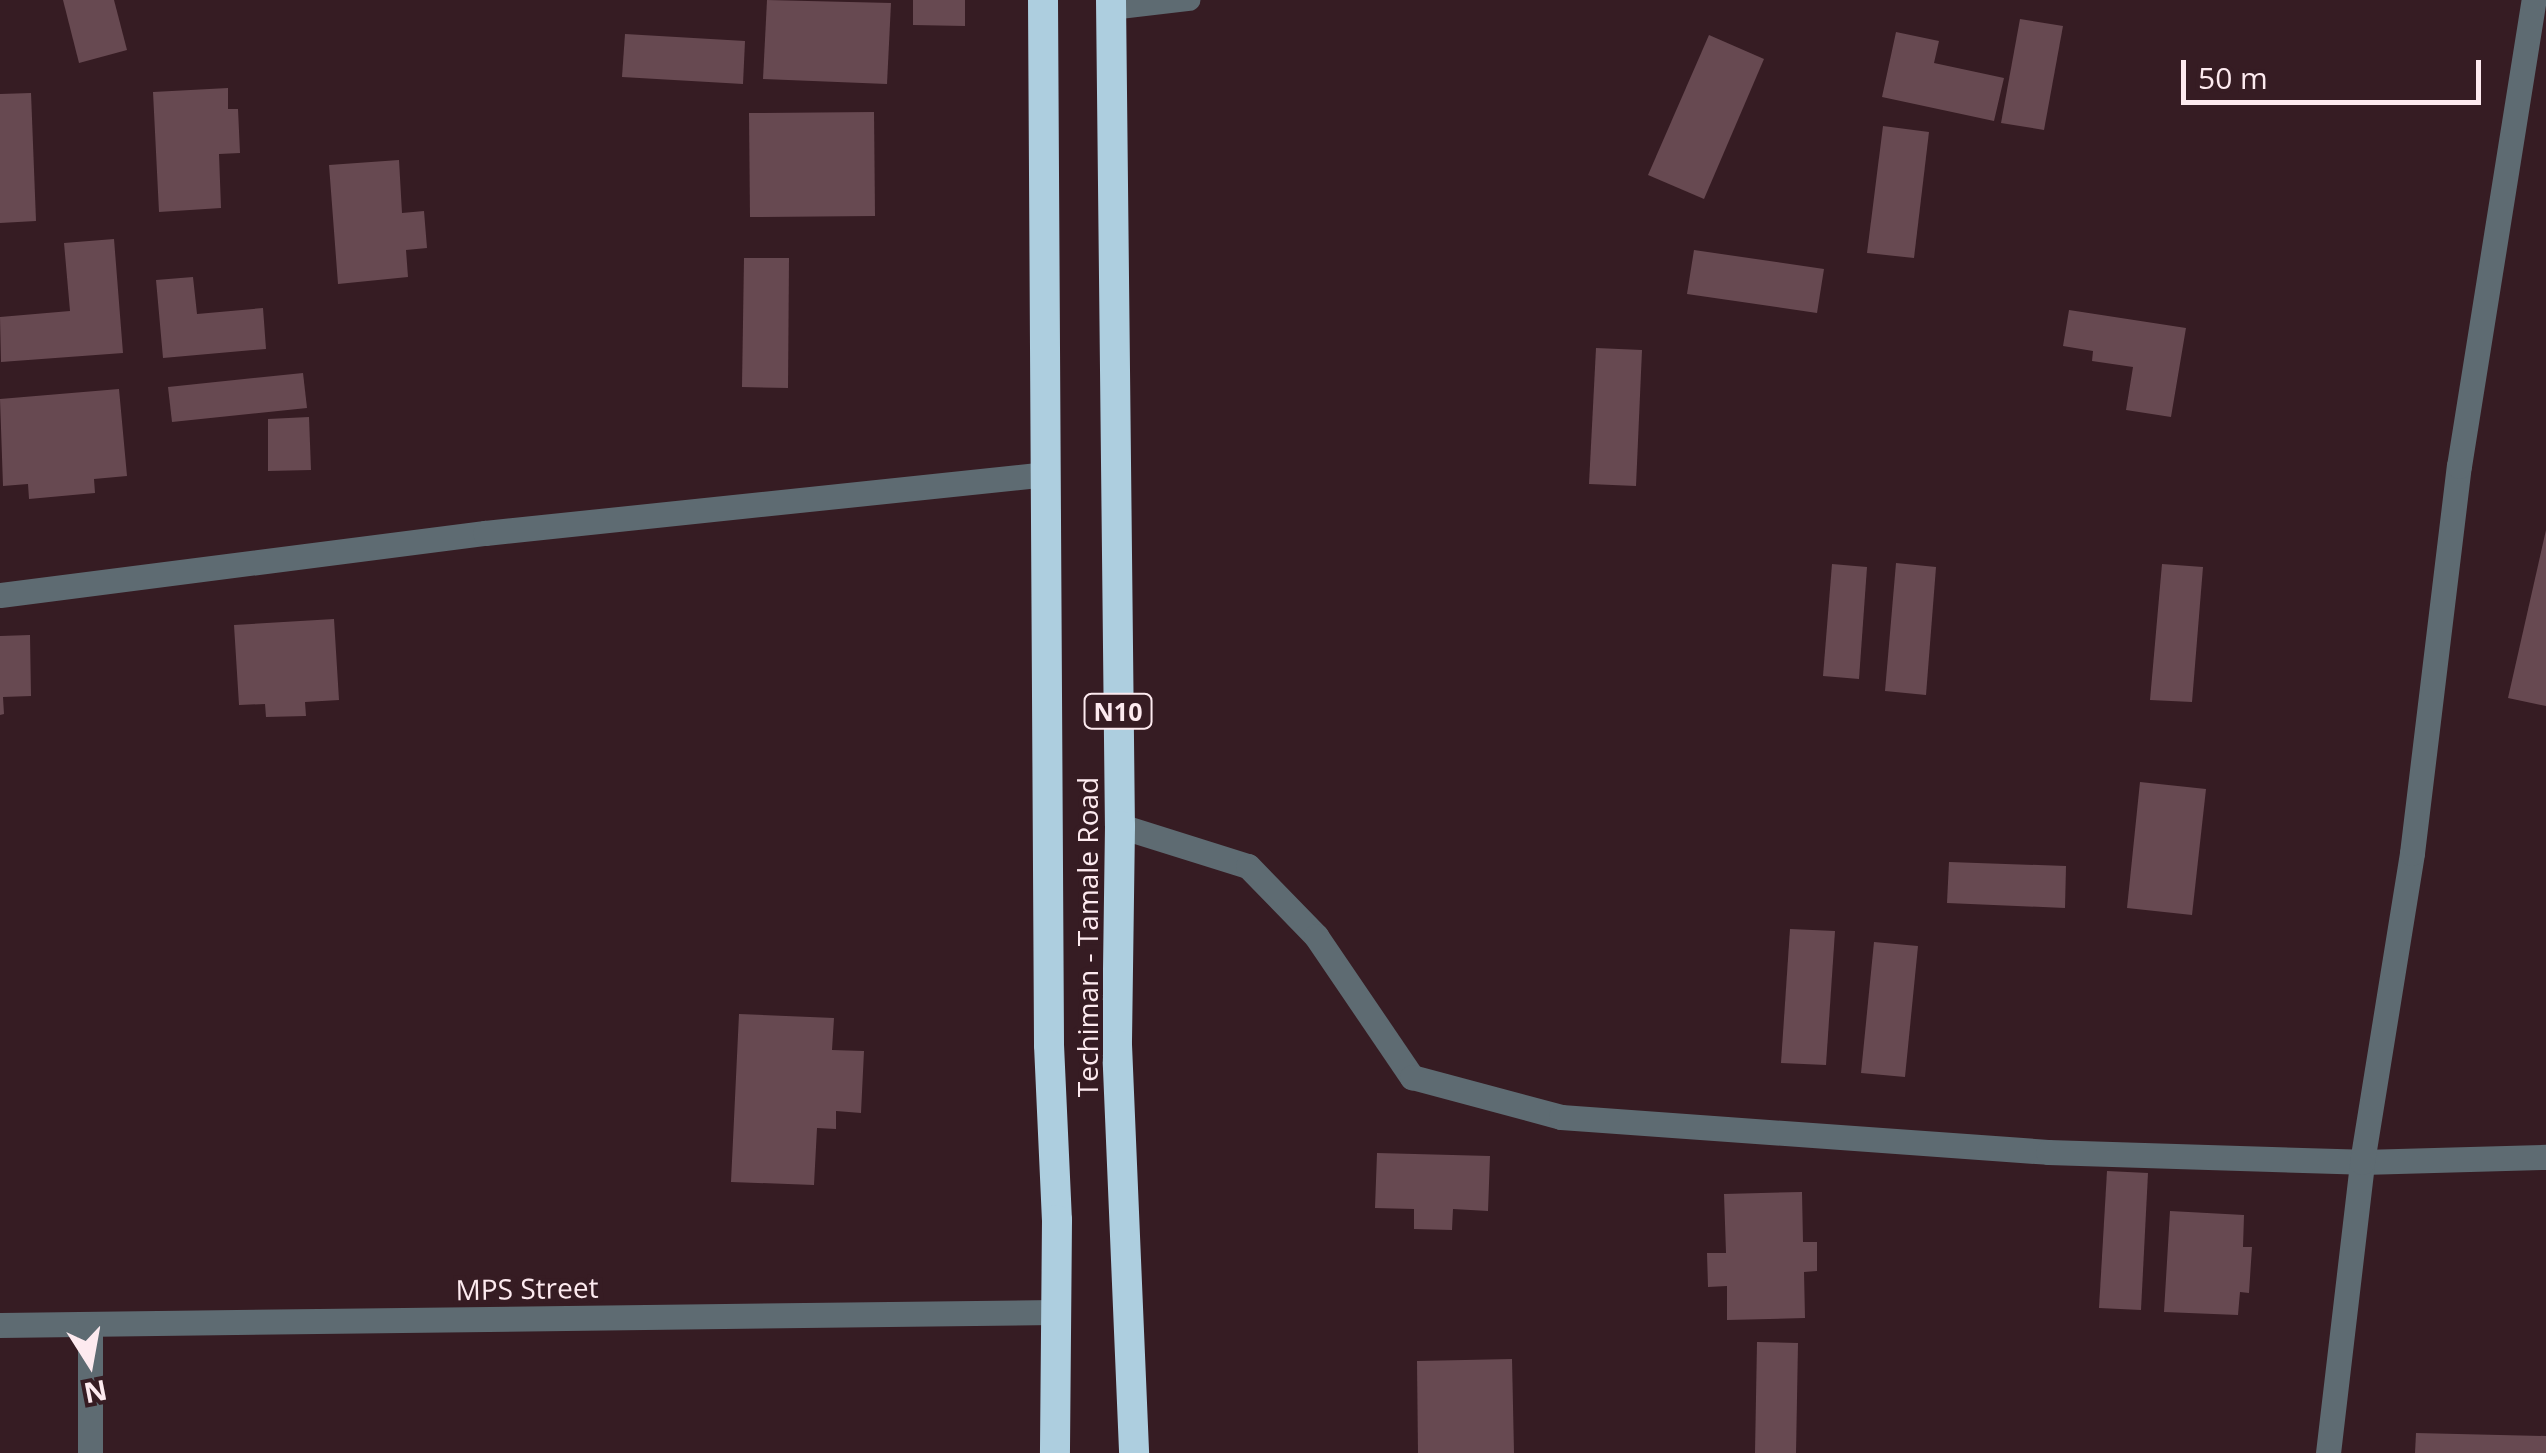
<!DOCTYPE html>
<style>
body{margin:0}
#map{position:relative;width:2546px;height:1453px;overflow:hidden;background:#361c23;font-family:"Open Sans",sans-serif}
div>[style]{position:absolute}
.building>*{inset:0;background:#674951}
.lane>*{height:22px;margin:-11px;padding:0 11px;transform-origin:11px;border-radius:11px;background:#5e6b72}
.street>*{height:25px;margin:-12.5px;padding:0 12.5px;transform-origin:12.5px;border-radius:12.5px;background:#5e6b72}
.highway>*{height:30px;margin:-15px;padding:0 15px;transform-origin:15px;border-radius:15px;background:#adcedf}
span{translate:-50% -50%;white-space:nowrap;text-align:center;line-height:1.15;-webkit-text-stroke:10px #361c23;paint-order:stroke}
.shield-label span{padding:2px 8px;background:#361c23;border:2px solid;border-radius:8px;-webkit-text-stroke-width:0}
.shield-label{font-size:25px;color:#fdeaef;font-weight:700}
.street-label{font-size:28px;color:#fdeaef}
.north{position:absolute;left:40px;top:1313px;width:100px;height:100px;-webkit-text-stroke:8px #361c23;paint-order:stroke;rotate:169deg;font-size:28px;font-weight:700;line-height:40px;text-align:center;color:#fdeaef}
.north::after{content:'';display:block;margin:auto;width:35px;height:45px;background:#fdeaef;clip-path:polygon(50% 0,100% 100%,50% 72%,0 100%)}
.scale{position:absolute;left:2181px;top:60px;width:300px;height:45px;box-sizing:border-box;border:5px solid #fdeaef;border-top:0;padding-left:12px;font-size:30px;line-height:35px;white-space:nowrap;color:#fdeaef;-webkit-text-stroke:8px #361c23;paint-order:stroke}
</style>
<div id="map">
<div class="building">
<div style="clip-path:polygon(63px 0,114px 0,127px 50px,79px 63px)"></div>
<div style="clip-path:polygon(767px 0,891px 3px,887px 84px,763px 79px)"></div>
<div style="clip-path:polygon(913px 0,965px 0,965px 26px,913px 25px)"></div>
<div style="clip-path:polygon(2020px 19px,2063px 26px,2044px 130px,2001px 123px)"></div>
<div style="clip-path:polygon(1896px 32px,1939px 41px,1934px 63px,2004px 78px,1994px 121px,1882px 97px)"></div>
<div style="clip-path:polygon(625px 34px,745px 41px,743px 84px,622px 77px)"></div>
<div style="clip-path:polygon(1709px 35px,1764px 59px,1704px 199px,1648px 175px)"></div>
<div style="clip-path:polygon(228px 88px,228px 109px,238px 109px,240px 153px,219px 154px,221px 208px,159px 212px,153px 92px)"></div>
<div style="clip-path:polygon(31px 93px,36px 221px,0 223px,0 94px)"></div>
<div style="clip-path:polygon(874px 112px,875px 216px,750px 217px,749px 113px)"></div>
<div style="clip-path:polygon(1883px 126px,1929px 132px,1914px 258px,1867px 253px)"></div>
<div style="clip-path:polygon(399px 160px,402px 213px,424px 211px,427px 248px,406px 250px,408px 277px,338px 284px,329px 165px)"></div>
<div style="clip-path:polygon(114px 239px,123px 353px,1px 362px,0 317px,70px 311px,64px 243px)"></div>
<div style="clip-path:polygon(1694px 250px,1824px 269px,1817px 313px,1687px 294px)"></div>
<div style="clip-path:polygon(744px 258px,789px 258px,788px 388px,742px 387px)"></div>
<div style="clip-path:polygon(193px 277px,197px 314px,263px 308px,266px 349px,163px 358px,156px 280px)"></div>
<div style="clip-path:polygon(2069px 310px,2186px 328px,2171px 417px,2126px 410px,2133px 367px,2092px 361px,2093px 351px,2063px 346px)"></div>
<div style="clip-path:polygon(1596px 348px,1642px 350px,1636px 486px,1589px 484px)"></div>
<div style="clip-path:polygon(303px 373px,307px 408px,172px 422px,168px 387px)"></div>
<div style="clip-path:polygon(119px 389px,127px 476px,94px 479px,95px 493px,29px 499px,28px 484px,3px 486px,0 399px)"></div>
<div style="clip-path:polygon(309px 417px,311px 470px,268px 471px,268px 419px)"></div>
<div style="clip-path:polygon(2546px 530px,2546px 706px,2508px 698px)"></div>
<div style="clip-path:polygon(1896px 563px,1936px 567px,1926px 695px,1885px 691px)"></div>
<div style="clip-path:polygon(1832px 564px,1867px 567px,1859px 679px,1823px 676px)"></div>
<div style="clip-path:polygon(2162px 564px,2203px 567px,2192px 702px,2150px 700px)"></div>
<div style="clip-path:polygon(334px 619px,339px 700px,305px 702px,306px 716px,266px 717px,265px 704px,239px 705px,234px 625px)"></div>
<div style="clip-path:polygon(30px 635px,31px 696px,3px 697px,4px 714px,0 715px,0 636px)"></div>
<div style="clip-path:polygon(2140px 782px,2206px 789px,2192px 915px,2127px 908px)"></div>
<div style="clip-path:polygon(1949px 862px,2066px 866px,2065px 908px,1947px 903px)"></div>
<div style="clip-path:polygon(1790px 929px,1835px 931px,1826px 1065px,1781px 1063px)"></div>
<div style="clip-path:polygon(1874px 942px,1918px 946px,1905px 1077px,1861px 1073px)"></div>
<div style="clip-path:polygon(739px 1014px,834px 1018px,832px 1050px,864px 1051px,861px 1113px,836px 1111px,836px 1129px,817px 1128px,814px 1185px,731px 1182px)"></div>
<div style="clip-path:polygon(1377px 1153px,1490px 1156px,1488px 1211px,1453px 1209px,1452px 1230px,1414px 1229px,1414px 1209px,1375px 1208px)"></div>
<div style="clip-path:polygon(2107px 1171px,2148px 1173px,2141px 1310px,2099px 1308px)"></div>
<div style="clip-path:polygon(1802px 1192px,1803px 1242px,1817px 1242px,1817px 1271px,1804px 1272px,1805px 1318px,1727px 1320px,1727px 1286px,1708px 1287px,1707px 1253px,1726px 1253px,1724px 1194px)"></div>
<div style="clip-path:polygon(2170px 1211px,2244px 1215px,2243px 1247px,2252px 1247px,2249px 1293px,2240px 1292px,2238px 1315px,2164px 1312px)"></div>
<div style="clip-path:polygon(1757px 1342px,1798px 1343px,1796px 1453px,1755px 1453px)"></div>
<div style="clip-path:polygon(1512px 1359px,1514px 1453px,1418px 1453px,1417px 1361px)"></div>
<div style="clip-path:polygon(2416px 1433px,2546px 1436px,2546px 1453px,2415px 1453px)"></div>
</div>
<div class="lane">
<div style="left:1111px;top:9px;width:79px;rotate:-6.6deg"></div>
</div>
<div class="street">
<div style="left:0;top:595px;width:489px;rotate:-7.3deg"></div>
<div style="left:485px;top:533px;width:565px;rotate:-5.99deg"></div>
<div style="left:1120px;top:826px;width:134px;rotate:17.4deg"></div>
<div style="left:1248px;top:866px;width:98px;rotate:45.8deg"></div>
<div style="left:1316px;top:936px;width:171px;rotate:55.8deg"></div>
<div style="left:1412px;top:1077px;width:154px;rotate:15deg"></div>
<div style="left:1561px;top:1117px;width:488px;rotate:4.1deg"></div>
<div style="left:2048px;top:1152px;width:314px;rotate:1.8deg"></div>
<div style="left:2362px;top:1162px;width:184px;rotate:-1.6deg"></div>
<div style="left:0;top:1325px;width:1055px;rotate:-0.71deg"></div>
<div style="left:90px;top:1453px;width:128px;rotate:-90deg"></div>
<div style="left:2328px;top:1453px;width:293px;rotate:-83.3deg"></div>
<div style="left:2362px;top:1162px;width:313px;rotate:-80.8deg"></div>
<div style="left:2412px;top:853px;width:390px;rotate:-83.1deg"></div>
<div style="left:2459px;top:466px;width:472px;rotate:-80.9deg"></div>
</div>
<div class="highway">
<div style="left:1043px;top:0;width:1045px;rotate:89.67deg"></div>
<div style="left:1049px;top:1045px;width:175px;rotate:87.4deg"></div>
<div style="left:1057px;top:1220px;width:233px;rotate:90.5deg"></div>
<div style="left:1111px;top:0;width:826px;rotate:89.38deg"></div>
<div style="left:1120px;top:826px;width:219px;rotate:90.8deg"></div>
<div style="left:1117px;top:1045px;width:408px;rotate:87.6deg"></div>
</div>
<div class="shield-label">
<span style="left:1118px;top:711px">N10</span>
</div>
<div class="street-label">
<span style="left:1087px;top:937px;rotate:-90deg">Techiman - Tamale Road</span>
<span style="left:527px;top:1288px;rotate:-1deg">MPS Street</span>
</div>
<div class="north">N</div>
<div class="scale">50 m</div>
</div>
